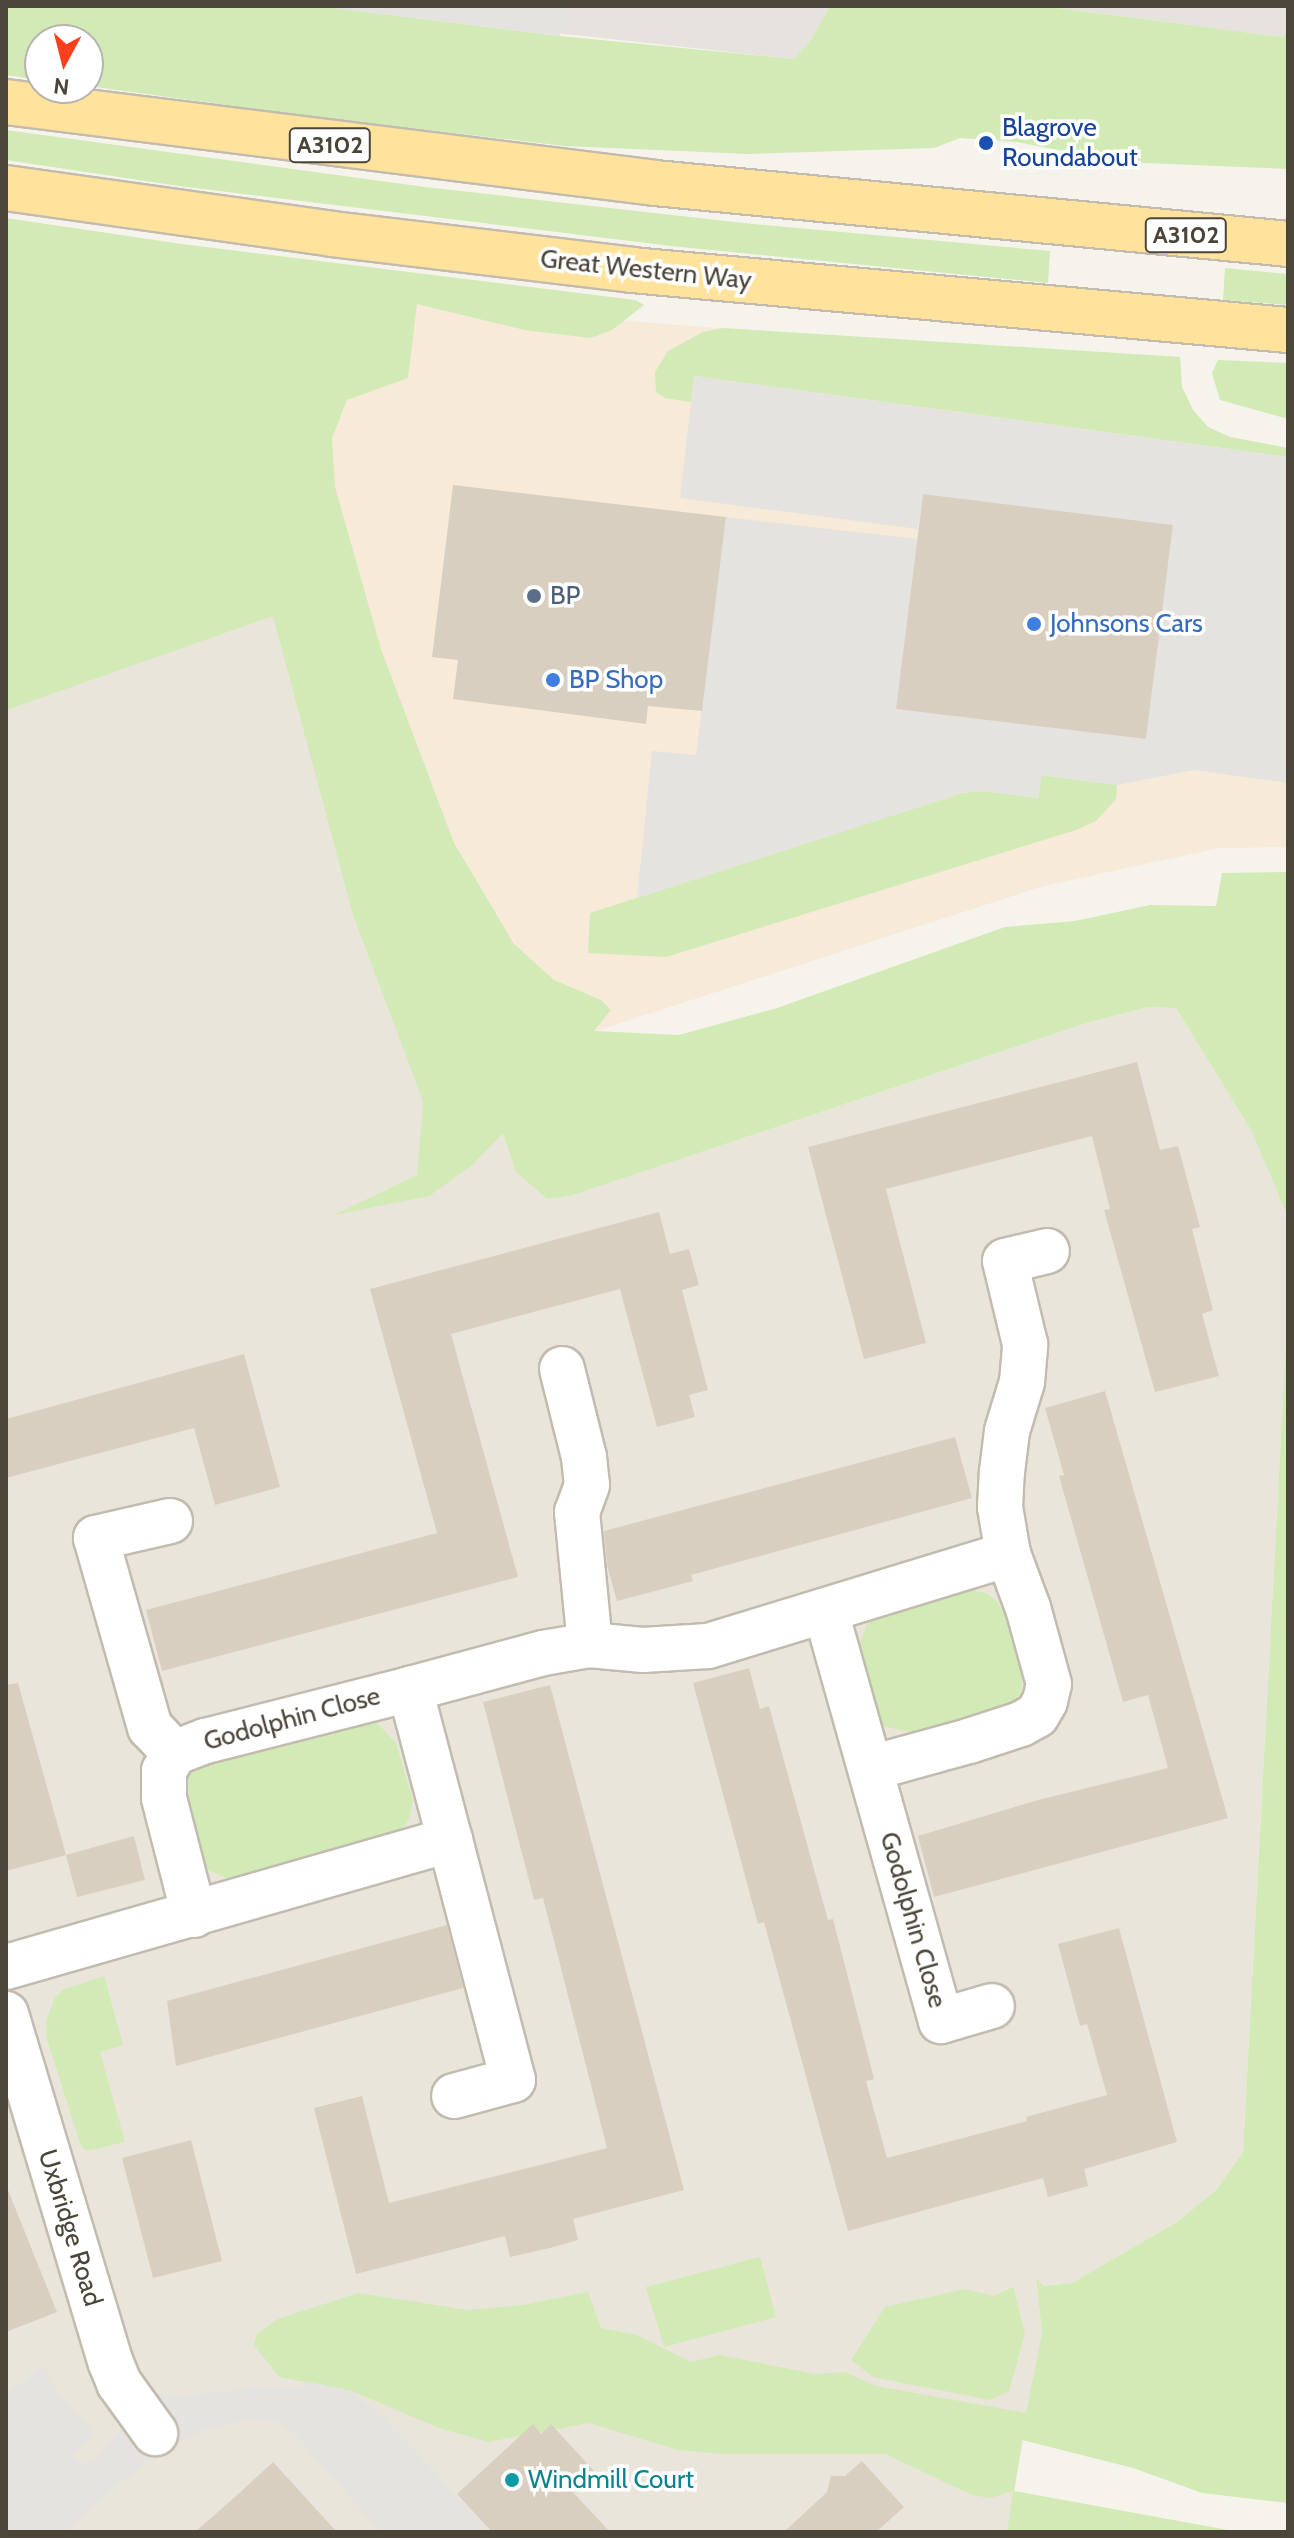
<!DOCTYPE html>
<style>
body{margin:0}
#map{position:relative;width:1294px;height:2538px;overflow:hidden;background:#f6f3ec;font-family:Cabin,sans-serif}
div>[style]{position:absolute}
.residential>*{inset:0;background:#eae5da}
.commercial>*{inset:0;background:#f7ead8}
.industrial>*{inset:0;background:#e6e2dd}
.green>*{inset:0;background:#d2eab5}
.parking>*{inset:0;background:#e5e3e0}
.building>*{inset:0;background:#d8cfc1}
.roads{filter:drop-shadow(2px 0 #c2bbae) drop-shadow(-2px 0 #c2bbae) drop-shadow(0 2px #c2bbae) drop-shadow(0 -2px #c2bbae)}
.minor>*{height:44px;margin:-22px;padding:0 22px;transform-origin:22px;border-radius:22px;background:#fff}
.major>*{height:44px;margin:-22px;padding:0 22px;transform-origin:22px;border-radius:22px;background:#ffe39c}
.dots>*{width:22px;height:22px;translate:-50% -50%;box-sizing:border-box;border:4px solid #fff;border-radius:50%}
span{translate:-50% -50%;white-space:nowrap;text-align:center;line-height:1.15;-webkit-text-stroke:7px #fff;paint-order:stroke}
.shield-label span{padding:2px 6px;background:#fff;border:2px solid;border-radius:6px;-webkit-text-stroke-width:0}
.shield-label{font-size:24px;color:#4b4439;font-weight:700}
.transit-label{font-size:26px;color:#164399}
.left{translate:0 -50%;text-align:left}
.street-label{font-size:26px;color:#4b4439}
.service-label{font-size:26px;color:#4e5e75}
.shop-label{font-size:26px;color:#366cbe}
.culture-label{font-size:26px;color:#0d838f}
.frame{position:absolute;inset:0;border:8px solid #4b4439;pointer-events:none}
.north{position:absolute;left:24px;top:24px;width:80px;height:80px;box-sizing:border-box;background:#fff;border:2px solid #b7b4b0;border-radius:50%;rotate:187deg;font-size:22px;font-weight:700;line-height:32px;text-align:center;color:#4b4439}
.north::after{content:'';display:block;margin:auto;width:28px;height:36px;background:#fc3f1d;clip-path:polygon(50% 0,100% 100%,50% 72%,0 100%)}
</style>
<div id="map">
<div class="residential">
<div style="clip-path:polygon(6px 285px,248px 327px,516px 1172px,547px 1199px,570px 1196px,1090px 1022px,1148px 1007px,1176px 1008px,1252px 1132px,1288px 1218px,1288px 1304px,1243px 2152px,1216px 2190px,1177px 2222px,1072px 2283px,1044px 2286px,1036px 2279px,1042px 2333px,1007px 2532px,6px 2532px)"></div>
</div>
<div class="commercial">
<div style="clip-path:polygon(417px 304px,768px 332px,1180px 357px,1182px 387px,1193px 410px,1208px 427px,1230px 437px,1288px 448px,1288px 847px,1219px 848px,1040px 887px,482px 1068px,275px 411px)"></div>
</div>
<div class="industrial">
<div style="clip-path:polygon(309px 6px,830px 6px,811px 40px,794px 59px)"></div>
<div style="clip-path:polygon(1042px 6px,1288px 6px,1288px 33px,1282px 37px)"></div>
</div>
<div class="green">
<div style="clip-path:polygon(6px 6px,316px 6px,560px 36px,794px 59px,811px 40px,830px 6px,1042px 6px,1282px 37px,1288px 33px,1288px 169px,1121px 162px,1017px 142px,960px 138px,934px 148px,749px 154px,565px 146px,299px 115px,88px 86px,88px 40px,40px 40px,40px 80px,6px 75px)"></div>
<div style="clip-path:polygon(6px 130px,425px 187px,743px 223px,1050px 251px,1048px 283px,671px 246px,179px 186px,6px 160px)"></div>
<div style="clip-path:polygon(6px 218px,182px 244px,635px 300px,644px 305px,612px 330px,590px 338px,525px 330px,417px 304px,408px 378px,347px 400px,332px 438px,335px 487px,381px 649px,454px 843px,514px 944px,554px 980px,601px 1000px,611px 1010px,594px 1031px,679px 1035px,777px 1008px,1005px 927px,1075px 921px,1150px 905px,1216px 906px,1222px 873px,1288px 872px,1288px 1218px,1252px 1132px,1176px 1008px,1148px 1007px,1090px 1022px,570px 1196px,547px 1199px,516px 1172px,503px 1133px,471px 1166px,429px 1196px,334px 1215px,417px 1175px,423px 1101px,353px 915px,273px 616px,6px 710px)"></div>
<div style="clip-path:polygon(1225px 268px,1288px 274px,1288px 305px,1223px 300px)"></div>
<div style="clip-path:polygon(723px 328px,1180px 357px,1182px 387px,1193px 410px,1208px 427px,1230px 437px,1288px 448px,1288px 457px,695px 376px,691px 402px,665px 398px,656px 392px,655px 372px,668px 351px,703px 332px)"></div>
<div style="clip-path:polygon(1218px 360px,1288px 363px,1288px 419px,1220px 400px,1212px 373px)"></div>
<div style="clip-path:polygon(1041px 775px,1117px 785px,1116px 799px,1096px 821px,1076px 830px,666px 957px,588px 953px,590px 913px,962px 793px,984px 791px,1038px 798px)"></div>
<div style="clip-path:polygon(1288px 1304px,1288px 2503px,1202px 2493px,1133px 2468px,1022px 2440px,1014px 2491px,1239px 2532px,1007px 2532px,1013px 2491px,990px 2498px,972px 2495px,885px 2454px,723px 2454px,678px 2450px,589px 2423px,488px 2442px,439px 2428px,352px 2391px,279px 2377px,254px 2345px,257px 2334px,278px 2319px,358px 2293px,468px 2310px,523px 2305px,588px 2292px,601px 2328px,637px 2335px,691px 2362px,720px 2355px,815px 2374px,845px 2372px,876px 2386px,1026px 2413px,1042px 2333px,1036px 2278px,1044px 2286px,1072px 2283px,1177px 2222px,1216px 2190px,1243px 2152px)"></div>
<div style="clip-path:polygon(971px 1590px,986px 1593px,997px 1601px,1003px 1612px,1023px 1664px,1021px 1693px,1010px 1707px,913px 1733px,879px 1725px,859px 1662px,859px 1646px,867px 1624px,878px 1616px)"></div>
<div style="clip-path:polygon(361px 1717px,376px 1722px,396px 1743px,413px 1801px,409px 1819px,399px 1833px,232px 1880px,210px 1871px,194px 1855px,179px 1779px,191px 1763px)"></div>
<div style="clip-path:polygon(104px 1976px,123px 2045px,100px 2052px,125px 2142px,86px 2151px,81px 2146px,46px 2036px,46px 2021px,55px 1997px,63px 1990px)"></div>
<div style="clip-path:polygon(760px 2257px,776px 2317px,664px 2347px,646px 2287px)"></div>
<div style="clip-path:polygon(1013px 2287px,1025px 2333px,1009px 2391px,990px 2400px,873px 2377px,851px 2360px,885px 2307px,965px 2289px,994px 2296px)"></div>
</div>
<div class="parking">
<div style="clip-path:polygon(316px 6px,563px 6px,560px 36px)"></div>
<div style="clip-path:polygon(694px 376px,1288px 457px,1288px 783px,1194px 770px,1117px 785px,1042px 775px,1038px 798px,984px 791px,962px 793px,637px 898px,652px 751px,696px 755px,726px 517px,917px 539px,897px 709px,1146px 739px,1173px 525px,923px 494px,918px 529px,680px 498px)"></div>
<div style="clip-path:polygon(44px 2367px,59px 2394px,94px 2434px,72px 2455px,81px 2464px,95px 2459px,155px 2393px,182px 2396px,262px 2387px,302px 2389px,304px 2381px,352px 2391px,380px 2415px,487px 2527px,481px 2532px,380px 2532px,296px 2435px,276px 2421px,250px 2419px,205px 2429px,164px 2450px,113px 2488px,68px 2532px,6px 2532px,6px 2394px)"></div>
</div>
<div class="building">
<div style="clip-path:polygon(453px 485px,726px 517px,702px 711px,648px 706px,646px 724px,453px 699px,458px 660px,432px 657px)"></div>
<div style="clip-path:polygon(923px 494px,1173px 525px,1146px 739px,896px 709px)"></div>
<div style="clip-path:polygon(1137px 1062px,1160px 1150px,1178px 1146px,1200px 1227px,1192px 1229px,1213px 1310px,1202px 1314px,1219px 1376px,1155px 1392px,1104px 1210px,1110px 1209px,1092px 1136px,886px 1189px,926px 1343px,864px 1359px,808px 1147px)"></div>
<div style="clip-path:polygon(659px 1212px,670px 1254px,689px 1249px,699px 1285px,682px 1290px,708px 1390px,689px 1395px,695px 1417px,657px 1427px,620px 1289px,451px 1334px,518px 1577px,162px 1671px,146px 1610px,437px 1533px,370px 1289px)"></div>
<div style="clip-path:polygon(244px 1354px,280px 1487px,215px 1505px,194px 1428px,6px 1478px,6px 1419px)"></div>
<div style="clip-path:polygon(1105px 1391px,1228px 1818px,934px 1897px,918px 1836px,1038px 1800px,1168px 1768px,1148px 1695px,1123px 1702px,1059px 1476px,1064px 1475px,1045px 1408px)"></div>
<div style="clip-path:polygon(955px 1437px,972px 1498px,691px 1575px,693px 1581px,617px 1601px,607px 1565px,604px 1531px)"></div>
<div style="clip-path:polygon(749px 1668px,760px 1709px,769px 1706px,828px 1920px,833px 1919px,874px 2079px,866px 2081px,887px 2158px,1027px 2121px,1026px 2117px,1107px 2095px,1087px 2024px,1080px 2026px,1058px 1944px,1119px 1928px,1177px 2142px,1084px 2169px,1088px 2186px,1048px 2197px,1043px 2178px,848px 2231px,764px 1922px,758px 1924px,693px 1683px)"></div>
<div style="clip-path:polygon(18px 1683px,66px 1855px,6px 1871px,6px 1685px)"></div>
<div style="clip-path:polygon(550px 1685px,684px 2190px,573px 2219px,578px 2240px,550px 2248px,510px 2257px,505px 2236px,356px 2274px,314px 2108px,362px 2096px,389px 2203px,607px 2148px,543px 1898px,534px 1900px,483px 1702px)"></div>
<div style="clip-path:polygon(134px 1836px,145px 1880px,77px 1897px,66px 1855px)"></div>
<div style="clip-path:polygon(447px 1925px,463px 1988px,176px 2066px,167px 2001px)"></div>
<div style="clip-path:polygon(191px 2140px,222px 2261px,153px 2278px,122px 2158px)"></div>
<div style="clip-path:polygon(8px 2190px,57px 2312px,6px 2332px,6px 2191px)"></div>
<div style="clip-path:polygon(533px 2424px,541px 2434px,551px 2424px,603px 2481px,556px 2474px,610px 2532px,492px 2532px,457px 2494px)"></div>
<div style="clip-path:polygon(862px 2461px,904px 2507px,876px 2532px,784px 2532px,827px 2492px,831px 2476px,845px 2476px)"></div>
<div style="clip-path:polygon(273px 2462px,337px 2532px,195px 2532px,236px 2496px)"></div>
</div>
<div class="roads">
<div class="minor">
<div style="left:562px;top:1369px;width:91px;rotate:76deg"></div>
<div style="left:584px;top:1457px;width:28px;rotate:84deg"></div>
<div style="left:587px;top:1485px;width:29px;rotate:110deg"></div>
<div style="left:577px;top:1512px;width:134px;rotate:84.4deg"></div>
<div style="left:170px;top:1521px;width:76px;rotate:167.1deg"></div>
<div style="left:96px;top:1538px;width:197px;rotate:74.1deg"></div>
<div style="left:150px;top:1727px;width:35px;rotate:47deg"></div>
<div style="left:826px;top:1612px;width:425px;rotate:74.3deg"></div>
<div style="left:941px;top:2021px;width:53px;rotate:-16.4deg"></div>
<div style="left:410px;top:1689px;width:138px;rotate:-15.1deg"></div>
<div style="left:543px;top:1653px;width:48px;rotate:-9.7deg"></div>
<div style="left:590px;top:1645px;width:53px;rotate:5.4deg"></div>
<div style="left:643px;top:1650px;width:65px;rotate:-3.5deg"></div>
<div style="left:708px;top:1646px;width:314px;rotate:-17deg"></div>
<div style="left:1008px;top:1554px;width:48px;rotate:-99.7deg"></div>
<div style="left:1000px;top:1507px;width:35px;rotate:-87deg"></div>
<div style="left:1002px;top:1472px;width:41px;rotate:-83deg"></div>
<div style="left:1007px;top:1431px;width:51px;rotate:-73deg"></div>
<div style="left:1022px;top:1382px;width:38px;rotate:-85deg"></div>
<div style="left:1025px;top:1344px;width:85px;rotate:-103.5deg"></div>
<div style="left:1005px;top:1261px;width:43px;rotate:-13.4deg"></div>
<div style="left:871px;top:1768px;width:102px;rotate:-15.4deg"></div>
<div style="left:969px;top:1741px;width:55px;rotate:-18.1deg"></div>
<div style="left:1021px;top:1724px;width:18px;rotate:-29deg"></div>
<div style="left:1037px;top:1715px;width:16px;rotate:-60deg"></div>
<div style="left:1045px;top:1701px;width:17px;rotate:-77deg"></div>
<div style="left:1049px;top:1684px;width:79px;rotate:-105.4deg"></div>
<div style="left:1028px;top:1608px;width:58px;rotate:-110.3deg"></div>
<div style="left:194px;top:1915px;width:121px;rotate:-104.4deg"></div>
<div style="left:164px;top:1798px;width:27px;rotate:-90deg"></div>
<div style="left:164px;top:1771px;width:21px;rotate:-61deg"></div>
<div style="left:174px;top:1753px;width:34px;rotate:-21deg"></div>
<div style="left:206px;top:1741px;width:211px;rotate:-14.3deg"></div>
<div style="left:410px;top:1689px;width:156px;rotate:75.2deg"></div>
<div style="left:6px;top:1967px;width:462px;rotate:-16deg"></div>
<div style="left:450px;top:1840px;width:248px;rotate:75.3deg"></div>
<div style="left:513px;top:2080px;width:61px;rotate:164.8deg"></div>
<div style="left:6px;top:2014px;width:364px;rotate:73.3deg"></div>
<div style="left:111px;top:2363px;width:22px;rotate:68deg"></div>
<div style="left:119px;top:2383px;width:62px;rotate:54.2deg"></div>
</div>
<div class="major">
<div style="left:6px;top:102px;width:654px;rotate:7.11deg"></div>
<div style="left:655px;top:183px;width:636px;rotate:5.5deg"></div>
<div style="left:6px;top:188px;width:329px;rotate:8deg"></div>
<div style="left:332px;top:234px;width:302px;rotate:6.8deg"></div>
<div style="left:632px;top:270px;width:659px;rotate:5.23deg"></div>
</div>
</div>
<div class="dots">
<div style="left:986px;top:143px;background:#1a4fb4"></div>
<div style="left:534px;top:596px;background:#5c6f8a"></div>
<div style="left:1034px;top:624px;background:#3f7fe0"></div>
<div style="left:553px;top:680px;background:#3f7fe0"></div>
<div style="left:512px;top:2480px;background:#0f9aa8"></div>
</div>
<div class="shield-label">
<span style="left:330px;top:145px">A3102</span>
<span style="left:1186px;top:235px">A3102</span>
</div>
<div class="transit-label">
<span class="left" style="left:1002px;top:143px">Blagrove<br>Roundabout</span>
</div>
<div class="street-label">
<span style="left:646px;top:270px;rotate:6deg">Great Western Way</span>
<span style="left:292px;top:1719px;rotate:-15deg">Godolphin Close</span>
<span style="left:913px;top:1920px;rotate:74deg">Godolphin Close</span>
<span style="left:70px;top:2228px;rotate:73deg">Uxbridge Road</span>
</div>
<div class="service-label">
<span class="left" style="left:550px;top:596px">BP</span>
</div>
<div class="shop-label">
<span class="left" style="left:1050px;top:624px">Johnsons Cars</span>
<span class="left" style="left:569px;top:680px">BP Shop</span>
</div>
<div class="culture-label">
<span class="left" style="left:528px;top:2480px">Windmill Court</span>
</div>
<div class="frame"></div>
<div class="north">N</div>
</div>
